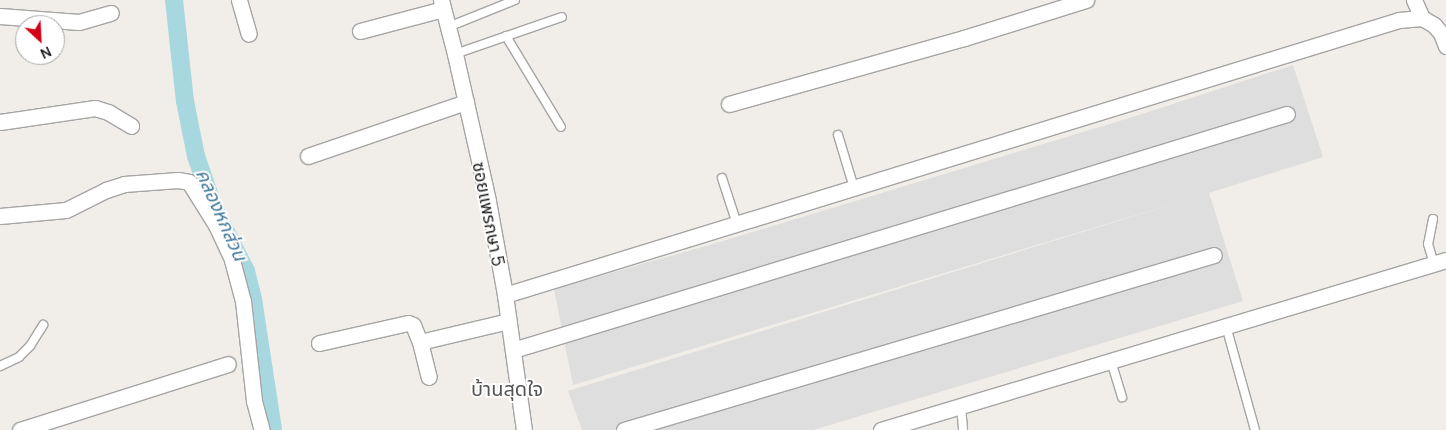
<!DOCTYPE html>
<meta charset="utf-8">
<style>
body{margin:0}
#map{position:relative;width:1446px;height:430px;overflow:hidden;background:#f1ede8;font-family:Manrope,"Noto Sans Thai",sans-serif}
div>[style]{position:absolute}
.residential>*{inset:0;background:#dfdede}
.canal>*{height:18px;margin:-9px;padding:0 9px;transform-origin:9px;border-radius:9px;background:#a8d8df}
.roads{filter:drop-shadow(1px 0 #a5a5a5) drop-shadow(-1px 0 #a5a5a5) drop-shadow(0 1px #a5a5a5) drop-shadow(0 -1px #a5a5a5)}
.service>*{height:8px;margin:-4px;padding:0 4px;transform-origin:4px;border-radius:4px;background:#fff}
.minor>*{height:15px;margin:-7.5px;padding:0 7.5px;transform-origin:7.5px;border-radius:7.5px;background:#fff}
span{translate:-50% -50%;white-space:nowrap;text-align:center;line-height:1.15;-webkit-text-stroke:4px #fff;paint-order:stroke}
.street-label{font-size:18px;color:#212121}
.water-label{font-size:19px;color:#42779a;font-style:italic}
.quarter-label{font-size:20px;color:#545454}
.north{position:absolute;left:15px;top:15px;width:50px;height:50px;box-sizing:border-box;background:#fff;border:1px solid #a6a6a6;border-radius:50%;rotate:155deg;font-size:14px;font-weight:700;line-height:20px;text-align:center;color:#212121}
.north::after{content:'';display:block;margin:auto;width:18px;height:22px;background:#d20015;clip-path:polygon(50% 0,100% 100%,50% 72%,0 100%)}
</style>
<div id="map">
<div class="residential">
<div style="clip-path:polygon(1293px 65px,1323px 157px,1209px 193px,1243px 301px,813px 430px,582px 430px,568px 391px,1196px 197px,573px 385px,554px 289px,713px 244px,1139px 115px)"></div>
</div>
<div class="canal">
<div style="left:174px;top:0;width:102px;rotate:83.8deg"></div>
<div style="left:185px;top:101px;width:56px;rotate:78.7deg"></div>
<div style="left:196px;top:156px;width:55px;rotate:70.9deg"></div>
<div style="left:214px;top:208px;width:71px;rotate:63.1deg"></div>
<div style="left:246px;top:271px;width:29px;rotate:76deg"></div>
<div style="left:253px;top:299px;width:133px;rotate:81.3deg"></div>
</div>
<div class="roads">
<div class="service">
<div style="left:448px;top:27px;width:72px;rotate:-21.9deg"></div>
<div style="left:506px;top:36px;width:106px;rotate:58.9deg"></div>
<div style="left:455px;top:54px;width:113px;rotate:-19.1deg"></div>
<div style="left:838px;top:135px;width:55px;rotate:73.2deg"></div>
<div style="left:722px;top:178px;width:48px;rotate:71.9deg"></div>
<div style="left:1433px;top:219px;width:25px;rotate:101deg"></div>
<div style="left:1428px;top:244px;width:21px;rotate:73deg"></div>
<div style="left:1226px;top:326px;width:108px;rotate:74.4deg"></div>
<div style="left:1111px;top:361px;width:38px;rotate:73deg"></div>
<div style="left:0;top:366px;width:21px;rotate:-25deg"></div>
<div style="left:19px;top:357px;width:16px;rotate:-45deg"></div>
<div style="left:30px;top:346px;width:25px;rotate:-58deg"></div>
<div style="left:961px;top:406px;width:24px;rotate:85deg"></div>
</div>
<div class="minor">
<div style="left:239px;top:0;width:35px;rotate:74deg"></div>
<div style="left:441px;top:0;width:56px;rotate:75.5deg"></div>
<div style="left:455px;top:54px;width:151px;rotate:77.3deg"></div>
<div style="left:488px;top:201px;width:96px;rotate:79.7deg"></div>
<div style="left:505px;top:295px;width:136px;rotate:82deg"></div>
<div style="left:1414px;top:0;width:20px;rotate:66deg"></div>
<div style="left:0;top:16px;width:79px;rotate:4.3deg"></div>
<div style="left:79px;top:22px;width:33px;rotate:-16deg"></div>
<div style="left:360px;top:31px;width:86px;rotate:-14.8deg"></div>
<div style="left:729px;top:104px;width:244px;rotate:-15.7deg"></div>
<div style="left:964px;top:38px;width:128px;rotate:-17.3deg"></div>
<div style="left:0;top:122px;width:96px;rotate:-8.4deg"></div>
<div style="left:95px;top:108px;width:14px;rotate:17deg"></div>
<div style="left:108px;top:112px;width:27px;rotate:31deg"></div>
<div style="left:308px;top:156px;width:167px;rotate:-18.9deg"></div>
<div style="left:0;top:216px;width:66px;rotate:-5.2deg"></div>
<div style="left:66px;top:210px;width:45px;rotate:-26.6deg"></div>
<div style="left:106px;top:190px;width:19px;rotate:-18deg"></div>
<div style="left:124px;top:184px;width:54px;rotate:-4.2deg"></div>
<div style="left:178px;top:180px;width:11px;rotate:10deg"></div>
<div style="left:189px;top:182px;width:51px;rotate:57.9deg"></div>
<div style="left:216px;top:225px;width:38px;rotate:65deg"></div>
<div style="left:232px;top:260px;width:42px;rotate:75deg"></div>
<div style="left:243px;top:301px;width:101px;rotate:83.7deg"></div>
<div style="left:254px;top:401px;width:30px;rotate:75deg"></div>
<div style="left:505px;top:295px;width:935px;rotate:-17.1deg"></div>
<div style="left:1399px;top:20px;width:23px;rotate:-5deg"></div>
<div style="left:1422px;top:18px;width:14px;rotate:30deg"></div>
<div style="left:1434px;top:25px;width:11px;rotate:49deg"></div>
<div style="left:1441px;top:33px;width:14px;rotate:69deg"></div>
<div style="left:420px;top:342px;width:36px;rotate:76deg"></div>
<div style="left:319px;top:343px;width:91px;rotate:-12.7deg"></div>
<div style="left:408px;top:323px;width:5px;rotate:22deg"></div>
<div style="left:413px;top:325px;width:18px;rotate:68deg"></div>
<div style="left:420px;top:342px;width:91px;rotate:-13.3deg"></div>
<div style="left:513px;top:350px;width:809px;rotate:-16.96deg"></div>
<div style="left:20px;top:430px;width:218px;rotate:-17.6deg"></div>
<div style="left:624px;top:430px;width:615px;rotate:-16.52deg"></div>
<div style="left:881px;top:430px;width:590px;rotate:-16.75deg"></div>
</div>
</div>
<div class="street-label">
<span style="left:489px;top:214px;rotate:79deg">ซอยแพรกษา 5</span>
</div>
<div class="water-label">
<span style="left:221px;top:215px;rotate:66deg">คลองหกส่วน</span>
</div>
<div class="quarter-label">
<span style="left:507px;top:388px">บ้านสุดใจ</span>
</div>
<div class="north">N</div>
</div>
